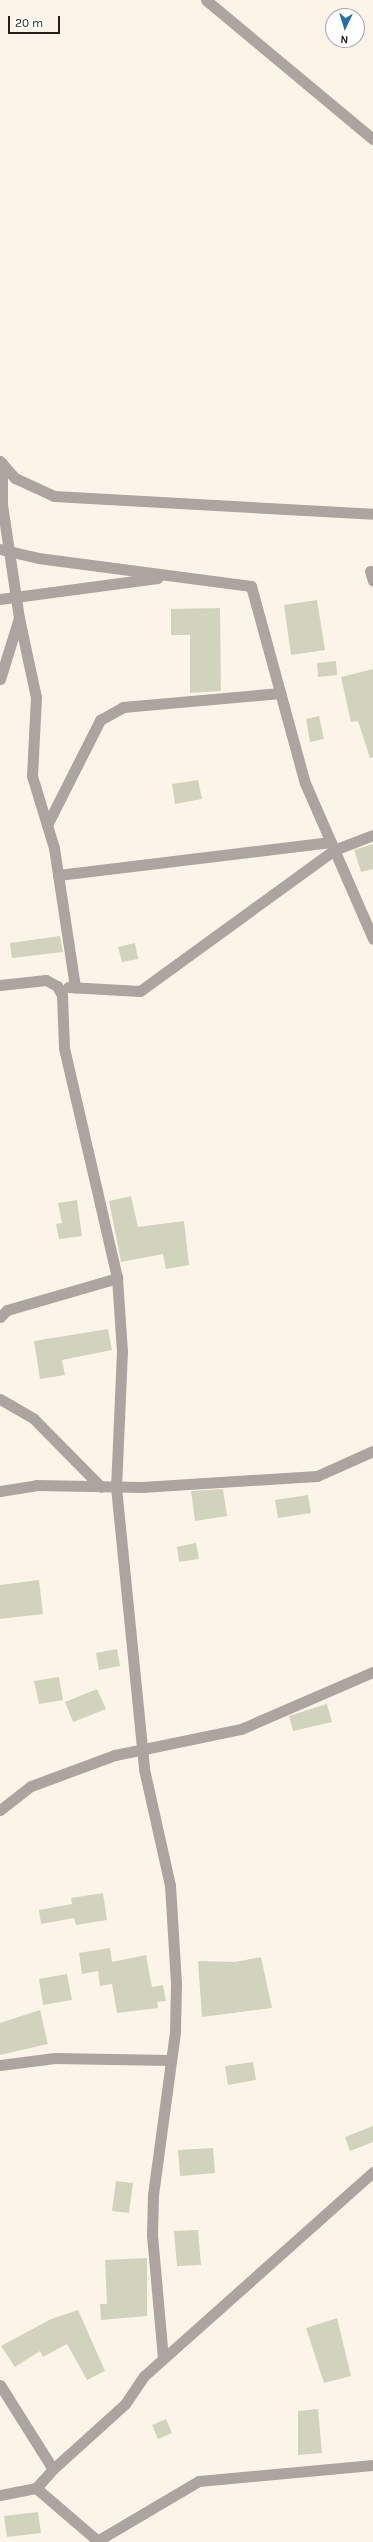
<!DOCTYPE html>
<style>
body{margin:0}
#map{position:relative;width:373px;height:2542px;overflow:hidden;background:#fdf4e9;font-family:Karla,sans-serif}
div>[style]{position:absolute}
.building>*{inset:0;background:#d2d3bd}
.minor>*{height:11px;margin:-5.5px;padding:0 5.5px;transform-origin:5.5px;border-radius:5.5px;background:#ada39f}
span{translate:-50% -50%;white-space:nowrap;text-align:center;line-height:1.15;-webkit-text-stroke:3px #fff;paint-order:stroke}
.north{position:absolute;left:325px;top:8px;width:40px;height:40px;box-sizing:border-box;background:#fff;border:1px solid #a7a5a3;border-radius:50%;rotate:184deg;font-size:11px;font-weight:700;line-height:16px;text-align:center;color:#241f18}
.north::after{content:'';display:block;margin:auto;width:14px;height:18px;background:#286fa3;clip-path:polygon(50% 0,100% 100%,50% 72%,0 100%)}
.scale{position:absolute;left:8px;top:16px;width:52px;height:18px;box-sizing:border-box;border:2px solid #241f18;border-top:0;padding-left:5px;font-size:12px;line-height:14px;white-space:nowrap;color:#241f18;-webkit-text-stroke:3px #fff;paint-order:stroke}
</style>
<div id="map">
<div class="building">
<div style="clip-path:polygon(317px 600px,325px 650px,291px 655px,284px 605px)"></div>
<div style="clip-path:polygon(220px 608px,221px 691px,190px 693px,190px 635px,171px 635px,171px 609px)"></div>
<div style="clip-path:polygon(336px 661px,337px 675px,318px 677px,317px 663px)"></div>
<div style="clip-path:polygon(373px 669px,373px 757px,370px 758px,358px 721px,351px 722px,341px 677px)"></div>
<div style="clip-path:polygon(319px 716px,324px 739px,310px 742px,306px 719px)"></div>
<div style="clip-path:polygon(198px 780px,202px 799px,175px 804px,172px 784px)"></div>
<div style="clip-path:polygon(373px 844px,373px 869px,361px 872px,354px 850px)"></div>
<div style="clip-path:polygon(60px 936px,63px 952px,12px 958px,10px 943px)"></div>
<div style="clip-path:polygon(135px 943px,138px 959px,122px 962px,118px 947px)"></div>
<div style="clip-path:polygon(131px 1196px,138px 1227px,184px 1221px,189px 1265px,166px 1269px,163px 1254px,121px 1262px,109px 1201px)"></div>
<div style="clip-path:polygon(77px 1200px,82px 1236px,59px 1239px,56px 1224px,62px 1223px,58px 1203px)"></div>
<div style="clip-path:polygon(108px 1329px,112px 1350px,62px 1360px,65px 1375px,40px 1379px,34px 1341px)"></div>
<div style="clip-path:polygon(223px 1489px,227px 1516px,195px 1521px,191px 1491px)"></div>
<div style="clip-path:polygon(308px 1495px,311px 1513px,278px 1518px,275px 1500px)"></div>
<div style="clip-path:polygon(196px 1543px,199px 1559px,179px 1562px,177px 1547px)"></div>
<div style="clip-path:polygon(39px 1580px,43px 1614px,0 1619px,0 1585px)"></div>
<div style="clip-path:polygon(117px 1649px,120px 1666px,99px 1670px,96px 1653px)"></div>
<div style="clip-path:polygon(59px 1677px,63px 1700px,39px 1704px,34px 1681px)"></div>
<div style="clip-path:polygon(97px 1689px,106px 1709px,73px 1722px,65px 1702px)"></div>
<div style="clip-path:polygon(327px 1704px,332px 1722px,293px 1731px,289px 1716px)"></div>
<div style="clip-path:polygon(103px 1893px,107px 1920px,76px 1925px,74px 1918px,41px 1924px,39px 1910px,72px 1904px,71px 1898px)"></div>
<div style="clip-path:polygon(110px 1948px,112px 1962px,146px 1955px,152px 1987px,163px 1985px,166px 2001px,157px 2002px,158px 2008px,117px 2013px,112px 1984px,100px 1986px,98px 1971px,82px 1974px,79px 1953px)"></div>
<div style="clip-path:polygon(261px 1957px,272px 2008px,202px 2017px,198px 1961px,235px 1962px)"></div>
<div style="clip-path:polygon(67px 1974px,72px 2000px,43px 2005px,39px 1979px)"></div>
<div style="clip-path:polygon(40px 2010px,48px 2044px,0 2055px,0 2023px)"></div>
<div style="clip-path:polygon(253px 2062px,256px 2080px,228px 2085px,225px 2066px)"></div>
<div style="clip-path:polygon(373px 2126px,373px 2142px,350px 2151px,345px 2137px)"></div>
<div style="clip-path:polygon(213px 2148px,215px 2173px,180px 2176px,178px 2150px)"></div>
<div style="clip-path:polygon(116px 2181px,133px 2183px,129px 2213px,112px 2211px)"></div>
<div style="clip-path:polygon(198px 2230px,201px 2265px,177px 2266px,174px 2231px)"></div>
<div style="clip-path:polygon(147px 2258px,147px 2316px,101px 2320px,100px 2304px,107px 2304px,105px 2260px)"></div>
<div style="clip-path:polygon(78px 2310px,105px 2371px,87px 2380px,67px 2344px,43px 2357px,40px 2351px,15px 2367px,1px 2346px,51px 2319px)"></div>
<div style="clip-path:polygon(337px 2318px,351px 2376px,324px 2383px,306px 2328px)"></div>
<div style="clip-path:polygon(318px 2409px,322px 2453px,298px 2455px,298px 2411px)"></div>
<div style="clip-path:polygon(166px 2419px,172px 2433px,158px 2439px,152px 2425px)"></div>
<div style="clip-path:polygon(38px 2512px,41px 2533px,7px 2537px,4px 2516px)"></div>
</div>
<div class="minor">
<div style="left:206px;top:0;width:217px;rotate:39.8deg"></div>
<div style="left:0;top:461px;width:23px;rotate:49deg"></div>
<div style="left:15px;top:478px;width:43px;rotate:24.8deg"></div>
<div style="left:54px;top:496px;width:320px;rotate:3.2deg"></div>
<div style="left:0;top:549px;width:39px;rotate:13deg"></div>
<div style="left:38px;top:558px;width:215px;rotate:7.5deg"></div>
<div style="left:251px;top:586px;width:204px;rotate:74.7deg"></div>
<div style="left:305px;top:783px;width:170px;rotate:66.4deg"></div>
<div style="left:370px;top:571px;width:10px;rotate:73deg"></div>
<div style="left:0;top:599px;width:159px;rotate:-7.6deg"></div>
<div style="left:19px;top:618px;width:81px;rotate:77.9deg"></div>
<div style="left:36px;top:697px;width:79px;rotate:92.9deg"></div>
<div style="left:32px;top:776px;width:75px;rotate:73deg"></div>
<div style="left:54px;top:848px;width:141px;rotate:81.4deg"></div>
<div style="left:0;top:679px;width:64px;rotate:-72.7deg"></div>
<div style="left:19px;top:618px;width:115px;rotate:-98.5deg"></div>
<div style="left:2px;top:504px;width:41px;rotate:-90deg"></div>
<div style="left:47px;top:825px;width:118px;rotate:-63.2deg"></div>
<div style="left:100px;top:720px;width:26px;rotate:-29deg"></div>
<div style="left:123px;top:707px;width:158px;rotate:-5.1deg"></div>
<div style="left:58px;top:875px;width:275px;rotate:-6.9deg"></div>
<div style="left:0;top:985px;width:46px;rotate:-6.2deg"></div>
<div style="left:46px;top:980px;width:13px;rotate:29deg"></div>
<div style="left:57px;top:986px;width:10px;rotate:61deg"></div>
<div style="left:62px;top:995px;width:53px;rotate:87.8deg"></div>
<div style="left:64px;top:1048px;width:236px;rotate:77deg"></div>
<div style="left:117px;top:1278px;width:73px;rotate:86.1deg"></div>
<div style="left:122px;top:1351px;width:136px;rotate:92.5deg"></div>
<div style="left:116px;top:1487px;width:283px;rotate:84.3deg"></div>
<div style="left:144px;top:1769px;width:119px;rotate:77.4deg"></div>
<div style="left:170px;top:1885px;width:99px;rotate:86.5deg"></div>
<div style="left:176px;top:1984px;width:48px;rotate:91.2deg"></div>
<div style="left:175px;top:2032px;width:163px;rotate:97.7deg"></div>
<div style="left:153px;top:2194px;width:41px;rotate:91.4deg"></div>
<div style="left:152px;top:2235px;width:124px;rotate:84.9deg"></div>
<div style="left:68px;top:987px;width:72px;rotate:3.2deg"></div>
<div style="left:140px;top:991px;width:240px;rotate:-36deg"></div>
<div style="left:334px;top:850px;width:42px;rotate:-21deg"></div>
<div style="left:0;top:1317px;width:10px;rotate:-45deg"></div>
<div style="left:7px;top:1310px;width:115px;rotate:-16.2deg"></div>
<div style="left:0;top:1399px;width:39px;rotate:30deg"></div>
<div style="left:34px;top:1419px;width:95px;rotate:45.4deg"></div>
<div style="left:0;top:1491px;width:36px;rotate:-9deg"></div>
<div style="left:36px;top:1485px;width:106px;rotate:1.1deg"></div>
<div style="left:142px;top:1487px;width:175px;rotate:-3.6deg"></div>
<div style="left:317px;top:1476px;width:61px;rotate:-24.1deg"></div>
<div style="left:0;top:1810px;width:39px;rotate:-38deg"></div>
<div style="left:31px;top:1786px;width:90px;rotate:-20.3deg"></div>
<div style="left:115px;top:1755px;width:129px;rotate:-11.7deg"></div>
<div style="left:241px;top:1729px;width:144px;rotate:-23.4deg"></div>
<div style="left:0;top:2065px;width:55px;rotate:-7.3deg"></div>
<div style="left:55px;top:2058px;width:115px;rotate:1deg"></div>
<div style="left:0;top:2385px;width:99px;rotate:57.8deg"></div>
<div style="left:36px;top:2488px;width:83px;rotate:40.6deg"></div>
<div style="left:0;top:2495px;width:37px;rotate:-11deg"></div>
<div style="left:36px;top:2488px;width:25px;rotate:-48deg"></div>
<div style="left:53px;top:2469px;width:97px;rotate:-42.1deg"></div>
<div style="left:125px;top:2404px;width:34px;rotate:-56deg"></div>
<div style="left:144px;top:2376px;width:307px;rotate:-41.7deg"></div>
<div style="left:97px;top:2541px;width:118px;rotate:-30.5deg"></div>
<div style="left:199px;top:2481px;width:175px;rotate:-5.3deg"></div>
</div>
<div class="north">N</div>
<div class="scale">20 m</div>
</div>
